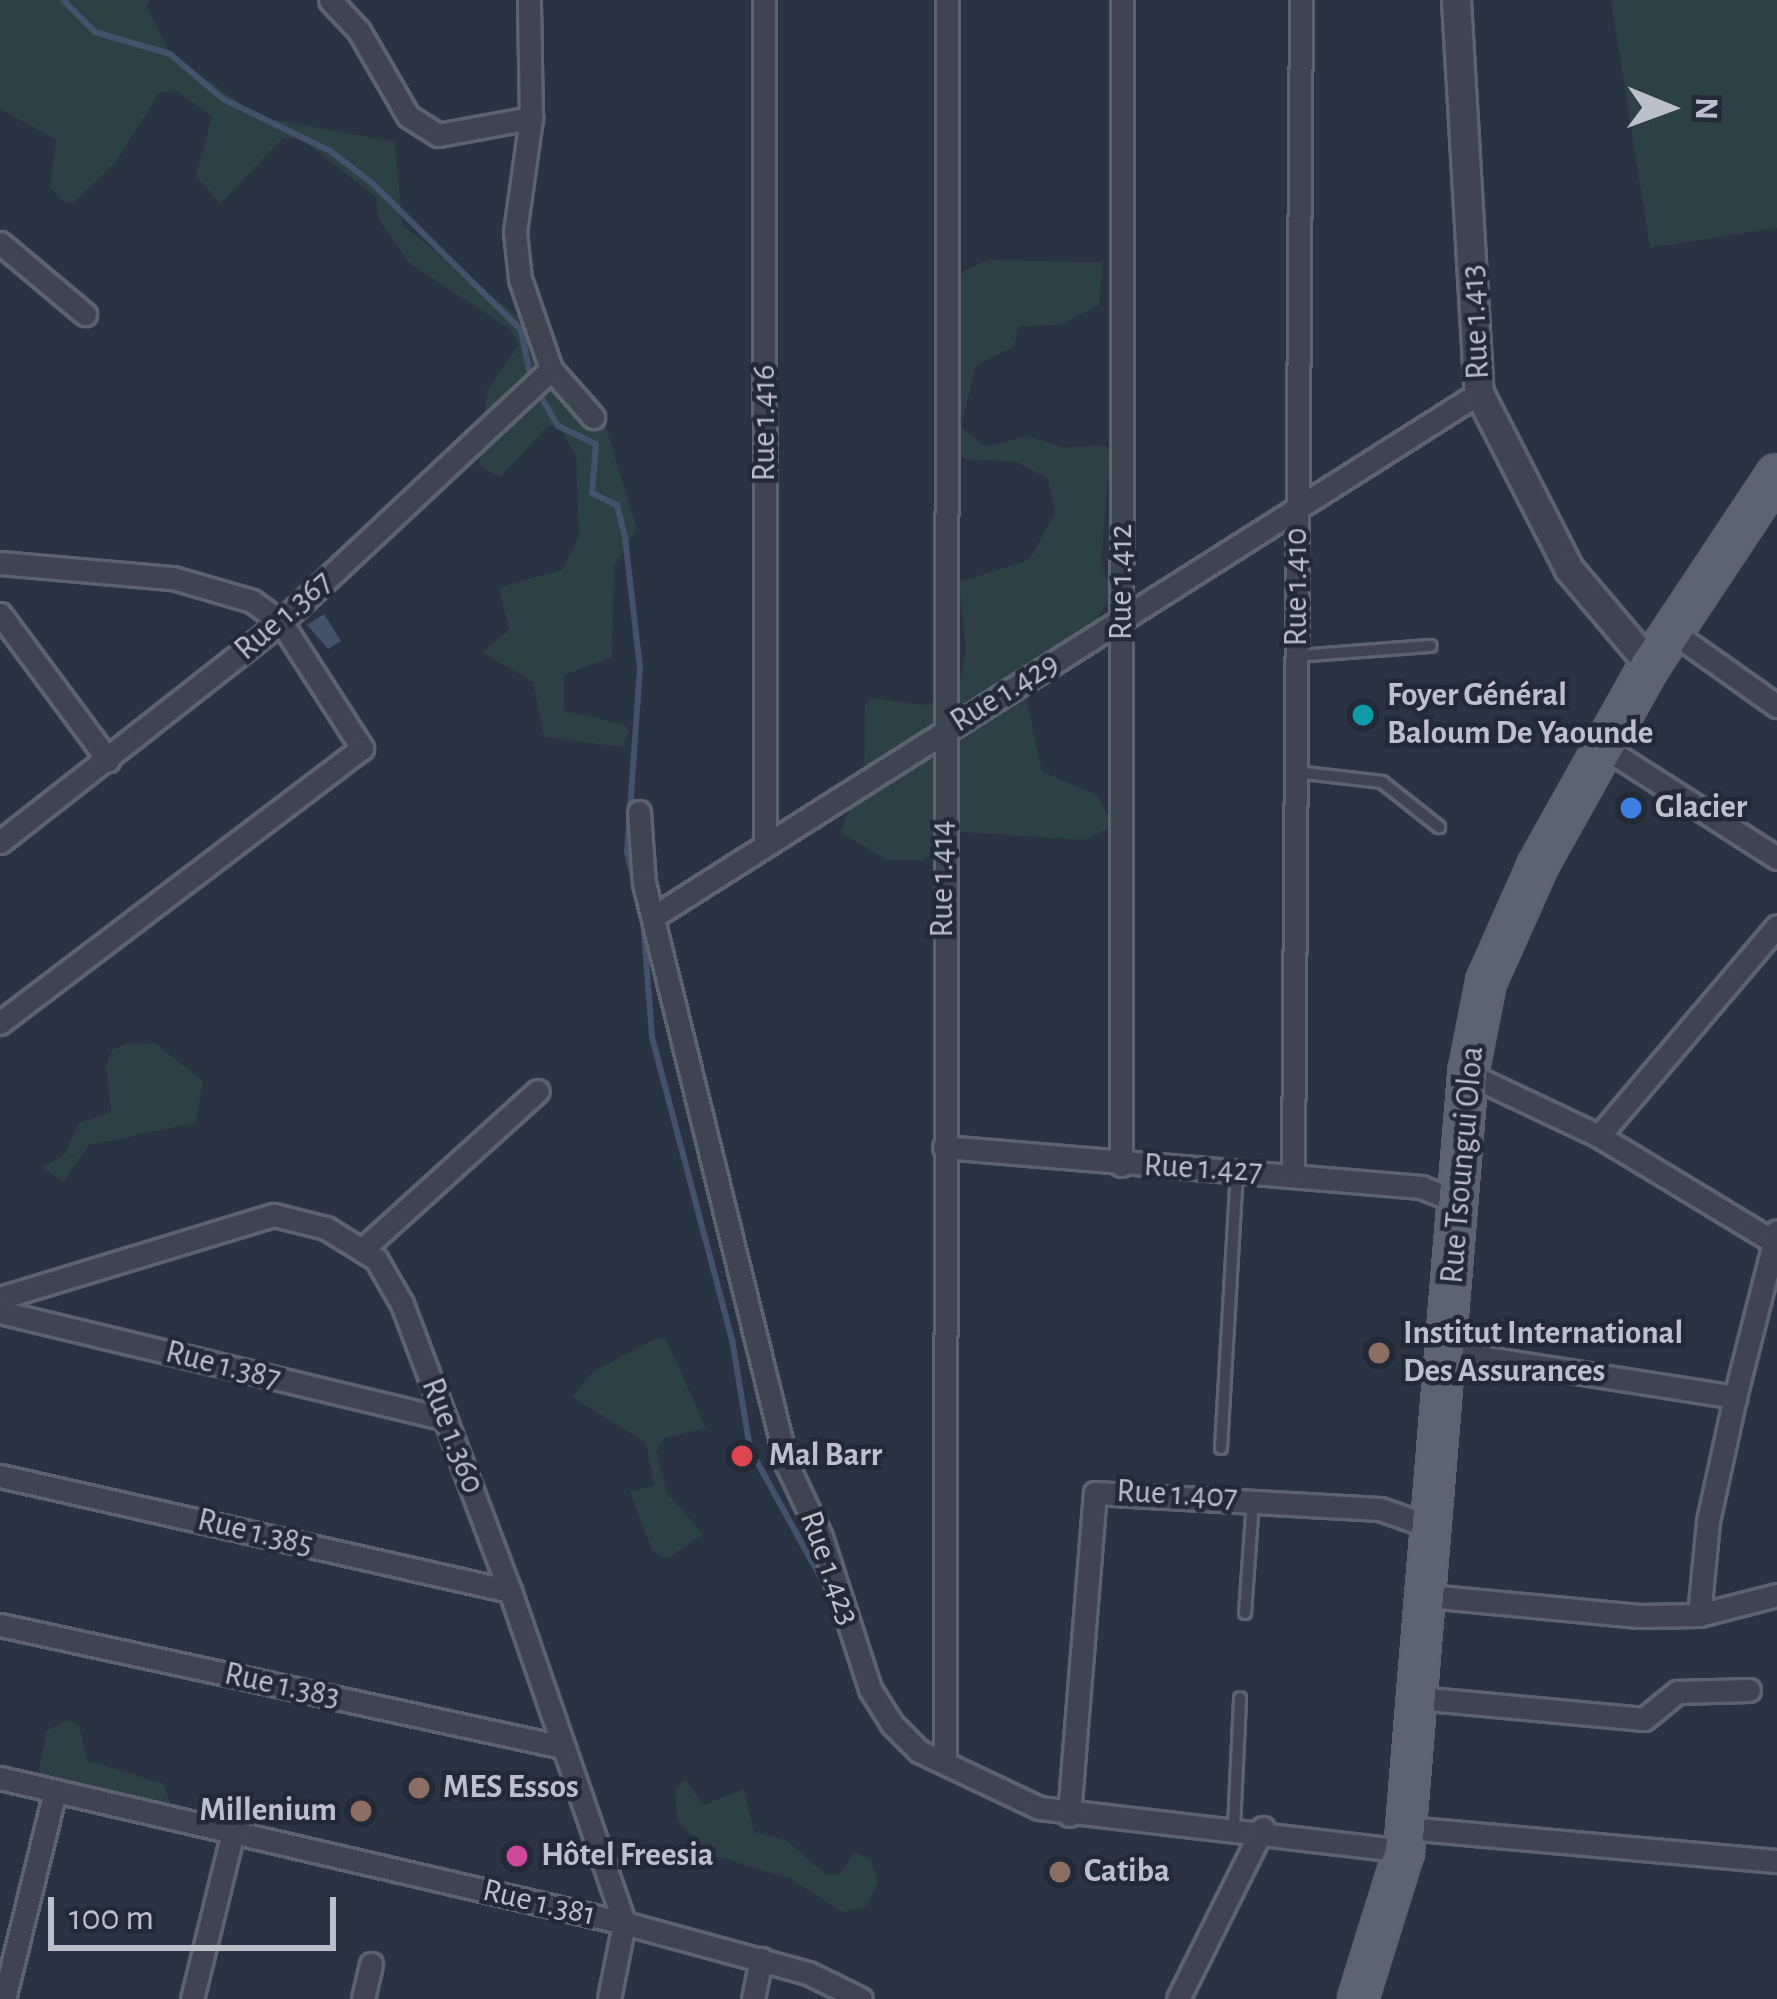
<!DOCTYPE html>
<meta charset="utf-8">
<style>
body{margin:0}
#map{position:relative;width:1777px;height:1999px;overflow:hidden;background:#2a3341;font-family:"Alegreya Sans",sans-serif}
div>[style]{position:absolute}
.green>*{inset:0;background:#2d4043}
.water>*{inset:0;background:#44516a}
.stream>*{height:6px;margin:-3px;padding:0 3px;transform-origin:3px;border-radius:3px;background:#44516a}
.roads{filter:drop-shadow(3px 0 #5c636f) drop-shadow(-3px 0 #5c636f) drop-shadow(0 3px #5c636f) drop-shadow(0 -3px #5c636f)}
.service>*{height:10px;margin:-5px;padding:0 5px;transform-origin:5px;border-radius:5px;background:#3e4551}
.minor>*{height:21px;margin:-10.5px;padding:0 10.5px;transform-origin:10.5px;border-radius:10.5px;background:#3e4551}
.tertiary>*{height:27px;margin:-13.5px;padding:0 13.5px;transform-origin:13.5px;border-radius:13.5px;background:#3e4551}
.primary>*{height:36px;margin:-18px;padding:0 18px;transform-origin:18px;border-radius:18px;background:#5d6471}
.dots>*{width:33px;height:33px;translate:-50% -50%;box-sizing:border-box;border:6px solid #232a37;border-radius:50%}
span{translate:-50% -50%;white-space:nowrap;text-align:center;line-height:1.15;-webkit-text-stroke:9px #232a37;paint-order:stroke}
.street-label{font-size:33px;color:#bbc0cb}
.poi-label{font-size:33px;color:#bbc0cb;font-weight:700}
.left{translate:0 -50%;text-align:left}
.right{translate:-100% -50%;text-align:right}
.north{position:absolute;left:1609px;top:48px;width:120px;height:120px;-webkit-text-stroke:9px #232a37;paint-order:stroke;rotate:91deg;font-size:33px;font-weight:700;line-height:48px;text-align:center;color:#bbc0cb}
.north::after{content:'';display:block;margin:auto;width:42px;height:54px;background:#bbc0cb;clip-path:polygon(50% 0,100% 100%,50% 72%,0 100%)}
.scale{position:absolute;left:48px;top:1897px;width:288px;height:54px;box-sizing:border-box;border:6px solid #bbc0cb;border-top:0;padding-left:15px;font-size:36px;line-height:42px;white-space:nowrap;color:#bbc0cb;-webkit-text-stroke:9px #232a37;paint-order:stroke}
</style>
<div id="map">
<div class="green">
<div style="clip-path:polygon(0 0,150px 0,146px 6px,170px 54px,260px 117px,395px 142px,402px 225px,521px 319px,548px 388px,598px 402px,637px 529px,614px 566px,612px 657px,564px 675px,564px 711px,624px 724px,629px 732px,622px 747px,544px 737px,533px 682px,482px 652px,509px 630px,499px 588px,563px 569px,579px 535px,576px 456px,559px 426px,548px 426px,500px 477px,479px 466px,487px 391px,519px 344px,510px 329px,410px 264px,379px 220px,376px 197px,300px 138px,283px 138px,220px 204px,196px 176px,212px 116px,176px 91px,159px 93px,115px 163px,73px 203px,62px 200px,50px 187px,56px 140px,0 109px)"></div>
<div style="clip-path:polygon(1611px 0,1777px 0,1777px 228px,1650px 248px)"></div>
<div style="clip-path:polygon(988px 260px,1103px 262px,1099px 305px,1060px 325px,1019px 326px,1014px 347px,976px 365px,961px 426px,986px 447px,1029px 436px,1063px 448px,1105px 445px,1110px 453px,1101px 562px,1112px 595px,1089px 631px,1033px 660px,1027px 702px,1042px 772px,1097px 795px,1109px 818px,1106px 830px,1084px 840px,960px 832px,923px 860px,887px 860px,840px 832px,864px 772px,865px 706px,870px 698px,924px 705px,958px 694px,966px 649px,959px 582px,1029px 560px,1055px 513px,1048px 479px,1017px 462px,964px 459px,952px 446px,955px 288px,963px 271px)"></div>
<div style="clip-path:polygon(129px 1043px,156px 1044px,203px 1081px,196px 1123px,89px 1145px,63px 1182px,42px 1167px,64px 1155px,79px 1123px,111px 1112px,106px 1066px,113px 1049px)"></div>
<div style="clip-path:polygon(657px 1338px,666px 1339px,706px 1428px,665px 1438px,656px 1450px,667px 1493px,703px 1534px,667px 1559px,652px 1551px,630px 1491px,654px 1486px,646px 1443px,572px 1397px,594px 1371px)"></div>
<div style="clip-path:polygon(67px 1720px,79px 1726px,87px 1760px,164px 1784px,171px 1806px,44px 1778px,39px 1771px,46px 1731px)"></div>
<div style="clip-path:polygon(685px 1778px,703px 1805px,744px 1789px,754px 1832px,786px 1840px,825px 1874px,840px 1874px,855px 1852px,871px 1860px,878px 1882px,866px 1906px,844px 1913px,791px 1879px,709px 1854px,678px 1821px,675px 1790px)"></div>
</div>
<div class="water">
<div style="clip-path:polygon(324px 614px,341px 641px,328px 649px,307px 625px)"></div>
</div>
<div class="stream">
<div style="left:63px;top:0;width:45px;rotate:45deg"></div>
<div style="left:95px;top:32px;width:78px;rotate:16.3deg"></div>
<div style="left:170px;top:54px;width:70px;rotate:40.3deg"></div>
<div style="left:223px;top:99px;width:119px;rotate:25.9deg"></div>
<div style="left:330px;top:151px;width:53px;rotate:37.3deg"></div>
<div style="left:372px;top:183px;width:209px;rotate:44.6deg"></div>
<div style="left:521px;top:330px;width:50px;rotate:78.5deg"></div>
<div style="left:537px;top:390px;width:42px;rotate:59.7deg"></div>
<div style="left:558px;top:426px;width:42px;rotate:25.3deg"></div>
<div style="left:596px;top:444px;width:49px;rotate:94.7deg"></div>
<div style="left:592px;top:493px;width:28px;rotate:26deg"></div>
<div style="left:617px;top:505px;width:34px;rotate:76deg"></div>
<div style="left:625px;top:538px;width:130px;rotate:83.4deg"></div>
<div style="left:640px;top:667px;width:185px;rotate:94deg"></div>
<div style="left:627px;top:852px;width:43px;rotate:76.6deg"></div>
<div style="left:643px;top:919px;width:118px;rotate:85.6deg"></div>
<div style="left:652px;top:1037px;width:312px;rotate:75.2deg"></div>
<div style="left:732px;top:1339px;width:111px;rotate:80.7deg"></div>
<div style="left:750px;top:1449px;width:162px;rotate:61.2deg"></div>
</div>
<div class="roads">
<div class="service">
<div style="left:1297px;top:656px;width:134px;rotate:-4.3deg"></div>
<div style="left:1296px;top:772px;width:87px;rotate:6.6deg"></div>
<div style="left:1382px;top:782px;width:73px;rotate:38.3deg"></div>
<div style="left:1221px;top:1448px;width:277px;rotate:-86.7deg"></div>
<div style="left:1245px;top:1613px;width:111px;rotate:-85.9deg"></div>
<div style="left:1234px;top:1827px;width:129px;rotate:-87.3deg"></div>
</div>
<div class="minor">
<div style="left:330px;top:0;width:42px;rotate:46.9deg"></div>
<div style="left:359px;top:31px;width:98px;rotate:60deg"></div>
<div style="left:408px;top:116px;width:36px;rotate:32deg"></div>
<div style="left:438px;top:135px;width:95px;rotate:-10.4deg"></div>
<div style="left:531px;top:118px;width:118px;rotate:-91deg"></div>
<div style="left:764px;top:0;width:846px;rotate:89.93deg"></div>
<div style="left:531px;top:118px;width:115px;rotate:98deg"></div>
<div style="left:515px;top:232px;width:47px;rotate:83.9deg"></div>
<div style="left:520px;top:279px;width:95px;rotate:71deg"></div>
<div style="left:551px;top:369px;width:64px;rotate:48.8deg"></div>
<div style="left:0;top:243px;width:111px;rotate:39.9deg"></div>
<div style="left:0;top:563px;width:174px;rotate:5deg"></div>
<div style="left:173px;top:578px;width:82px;rotate:16.2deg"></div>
<div style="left:252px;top:601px;width:36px;rotate:36deg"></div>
<div style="left:281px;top:622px;width:150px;rotate:57.3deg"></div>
<div style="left:362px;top:748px;width:455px;rotate:142.8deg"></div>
<div style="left:0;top:614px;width:182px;rotate:53.5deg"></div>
<div style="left:1671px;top:631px;width:130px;rotate:35.3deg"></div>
<div style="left:1605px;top:748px;width:204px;rotate:32.6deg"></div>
<div style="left:639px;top:812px;width:71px;rotate:86deg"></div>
<div style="left:644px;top:883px;width:599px;rotate:76.2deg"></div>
<div style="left:787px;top:1465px;width:80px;rotate:64.7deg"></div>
<div style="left:821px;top:1537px;width:160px;rotate:72.1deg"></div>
<div style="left:870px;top:1689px;width:41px;rotate:57.8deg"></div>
<div style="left:892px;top:1724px;width:38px;rotate:45deg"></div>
<div style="left:919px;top:1751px;width:133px;rotate:25.4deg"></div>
<div style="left:1039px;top:1808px;width:368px;rotate:6.7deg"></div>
<div style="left:0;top:842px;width:357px;rotate:-38.1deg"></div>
<div style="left:281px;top:622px;width:370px;rotate:-43.1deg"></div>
<div style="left:653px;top:917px;width:978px;rotate:-32.39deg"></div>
<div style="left:1468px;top:1074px;width:145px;rotate:25.3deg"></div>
<div style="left:1599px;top:1136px;width:208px;rotate:31.2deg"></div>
<div style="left:1599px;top:1136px;width:275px;rotate:-49.7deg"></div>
<div style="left:944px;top:1147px;width:479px;rotate:4.8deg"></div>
<div style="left:1421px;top:1187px;width:41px;rotate:21.5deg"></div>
<div style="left:1121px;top:1165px;width:1165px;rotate:-89.95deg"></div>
<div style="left:1293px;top:1174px;width:1174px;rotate:-89.61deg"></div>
<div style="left:364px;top:1248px;width:234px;rotate:-42.1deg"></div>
<div style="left:0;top:1298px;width:286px;rotate:-16.9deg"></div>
<div style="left:274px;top:1215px;width:54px;rotate:14deg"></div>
<div style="left:326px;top:1228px;width:59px;rotate:31.8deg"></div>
<div style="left:376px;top:1259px;width:52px;rotate:60deg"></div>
<div style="left:402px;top:1304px;width:307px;rotate:69.4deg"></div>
<div style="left:510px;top:1591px;width:351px;rotate:71deg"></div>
<div style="left:624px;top:1923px;width:77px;rotate:101.2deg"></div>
<div style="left:0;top:1312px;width:458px;rotate:13.5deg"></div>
<div style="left:1448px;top:1352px;width:291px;rotate:8.9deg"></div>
<div style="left:1735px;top:1397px;width:171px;rotate:-75.8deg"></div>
<div style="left:0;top:1476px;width:523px;rotate:12.71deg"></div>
<div style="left:1428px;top:1596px;width:212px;rotate:5.4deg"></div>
<div style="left:1639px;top:1616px;width:60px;rotate:-1deg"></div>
<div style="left:1699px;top:1615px;width:81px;rotate:-14.4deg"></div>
<div style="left:1699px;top:1615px;width:94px;rotate:-84.5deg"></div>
<div style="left:1708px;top:1521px;width:127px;rotate:-77.7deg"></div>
<div style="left:0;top:1625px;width:576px;rotate:12.23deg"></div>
<div style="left:1418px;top:1698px;width:227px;rotate:5.3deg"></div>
<div style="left:1644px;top:1719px;width:43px;rotate:-39.3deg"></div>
<div style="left:1677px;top:1692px;width:72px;rotate:-1.6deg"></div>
<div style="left:945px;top:1758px;width:1758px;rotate:-89.93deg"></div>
<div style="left:0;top:1778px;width:641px;rotate:13.08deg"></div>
<div style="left:624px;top:1923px;width:191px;rotate:15.2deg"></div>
<div style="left:808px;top:1973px;width:59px;rotate:26.1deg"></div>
<div style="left:1069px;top:1815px;width:323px;rotate:-85.4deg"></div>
<div style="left:1095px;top:1493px;width:285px;rotate:3.2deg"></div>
<div style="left:1380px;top:1509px;width:57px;rotate:19.4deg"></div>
<div style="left:1406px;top:1828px;width:372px;rotate:5.1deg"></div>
<div style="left:4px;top:1999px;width:214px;rotate:-76.2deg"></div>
<div style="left:192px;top:1999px;width:172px;rotate:-76.2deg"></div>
<div style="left:363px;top:1999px;width:36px;rotate:-77deg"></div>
<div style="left:753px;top:1999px;width:41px;rotate:-78.7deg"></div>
<div style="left:1178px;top:1999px;width:191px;rotate:-63.6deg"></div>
</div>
<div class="tertiary">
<div style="left:1456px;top:0;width:394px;rotate:86.7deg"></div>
<div style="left:1479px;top:393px;width:198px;rotate:62.9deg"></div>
<div style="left:1569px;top:569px;width:126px;rotate:49.8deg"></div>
</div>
<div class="primary">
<div style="left:1358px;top:1999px;width:155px;rotate:-72.7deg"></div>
<div style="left:1404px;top:1851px;width:780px;rotate:-85.29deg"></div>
<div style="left:1468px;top:1074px;width:94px;rotate:-78.9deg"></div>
<div style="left:1486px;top:982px;width:128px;rotate:-66deg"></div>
<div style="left:1538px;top:865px;width:229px;rotate:-60.8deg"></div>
<div style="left:1650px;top:665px;width:229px;rotate:-56.4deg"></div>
</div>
</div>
<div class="dots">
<div style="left:1363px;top:715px;background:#0f9aa8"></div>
<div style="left:1631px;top:808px;background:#3f7fe0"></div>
<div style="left:1379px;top:1353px;background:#8d6e63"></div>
<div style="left:742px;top:1456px;background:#e0444e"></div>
<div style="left:419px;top:1788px;background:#8d6e63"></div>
<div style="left:361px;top:1811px;background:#8d6e63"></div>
<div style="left:517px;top:1856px;background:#d1479c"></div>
<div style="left:1060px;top:1872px;background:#8d6e63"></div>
</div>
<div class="street-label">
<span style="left:1476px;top:322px;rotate:-93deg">Rue 1.413</span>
<span style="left:765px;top:423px;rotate:-90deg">Rue 1.416</span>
<span style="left:1122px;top:582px;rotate:-90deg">Rue 1.412</span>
<span style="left:1297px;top:587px;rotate:-90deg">Rue 1.410</span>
<span style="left:284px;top:616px;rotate:-41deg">Rue 1.367</span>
<span style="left:1005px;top:693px;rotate:-32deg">Rue 1.429</span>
<span style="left:943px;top:879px;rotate:-90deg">Rue 1.414</span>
<span style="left:1463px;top:1165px;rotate:-85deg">Rue Tsoungui Oloa</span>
<span style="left:1203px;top:1169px;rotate:3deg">Rue 1.427</span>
<span style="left:223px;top:1366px;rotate:14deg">Rue 1.387</span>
<span style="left:452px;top:1436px;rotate:69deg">Rue 1.360</span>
<span style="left:1177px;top:1495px;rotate:3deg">Rue 1.407</span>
<span style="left:255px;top:1533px;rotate:13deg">Rue 1.385</span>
<span style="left:829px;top:1568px;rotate:70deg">Rue 1.423</span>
<span style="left:282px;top:1686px;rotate:12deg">Rue 1.383</span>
<span style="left:539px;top:1903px;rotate:13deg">Rue 1.381</span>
</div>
<div class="poi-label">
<span class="left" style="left:1387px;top:715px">Foyer Général<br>Baloum De Yaounde</span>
<span class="left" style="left:1655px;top:808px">Glacier</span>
<span class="left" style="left:1403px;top:1353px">Institut International<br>Des Assurances</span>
<span class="left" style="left:769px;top:1456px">Mal Barr</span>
<span class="left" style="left:443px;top:1788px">MES Essos</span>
<span class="right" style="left:337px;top:1811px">Millenium</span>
<span class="left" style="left:541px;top:1856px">Hôtel Freesia</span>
<span class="left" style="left:1084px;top:1872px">Catiba</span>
</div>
<div class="north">N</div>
<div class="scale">100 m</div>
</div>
